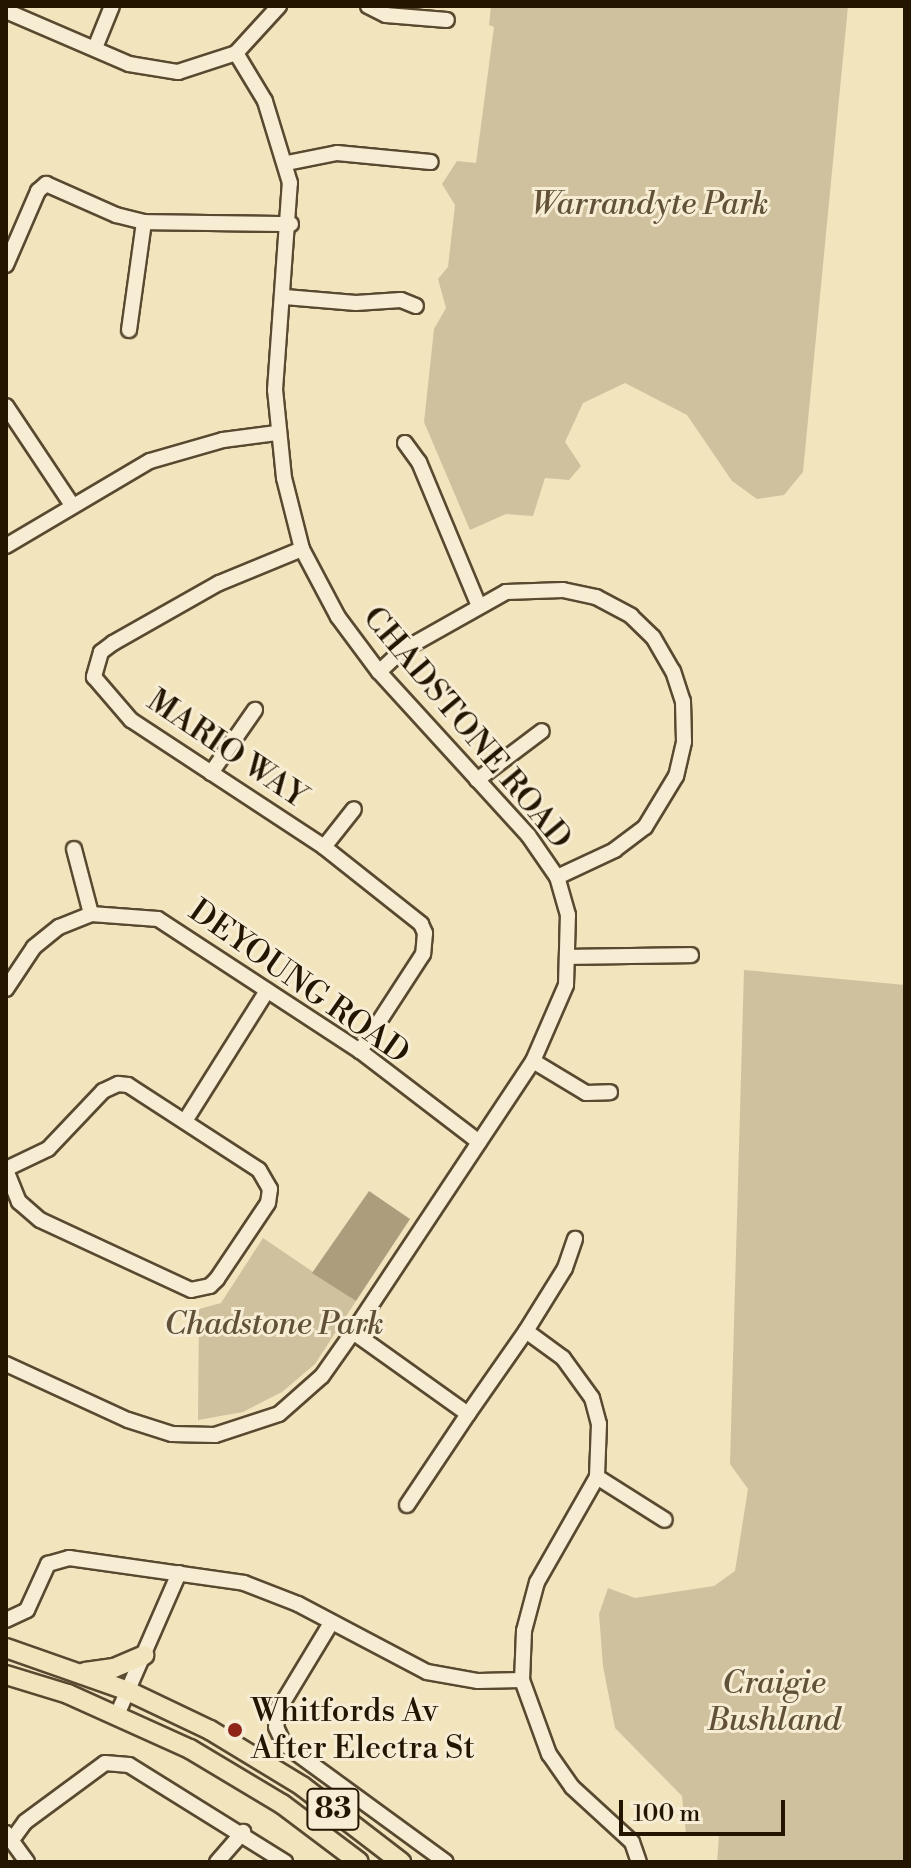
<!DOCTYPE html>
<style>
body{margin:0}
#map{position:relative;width:911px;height:1868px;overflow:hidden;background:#f2e4bd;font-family:"Libre Bodoni",serif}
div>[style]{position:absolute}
.green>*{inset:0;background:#cfc19d}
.water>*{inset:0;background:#ac9e7d}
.roads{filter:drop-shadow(2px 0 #584930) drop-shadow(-2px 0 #584930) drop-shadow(0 2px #584930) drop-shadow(0 -2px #584930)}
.minor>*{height:14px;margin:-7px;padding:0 7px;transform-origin:7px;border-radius:7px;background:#f7edd4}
.major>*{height:18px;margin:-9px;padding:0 9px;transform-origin:9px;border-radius:9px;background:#f2e4bd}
.dots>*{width:22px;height:22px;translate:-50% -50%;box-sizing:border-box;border:4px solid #f7edd4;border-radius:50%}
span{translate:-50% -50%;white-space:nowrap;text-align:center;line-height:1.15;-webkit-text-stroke:6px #f7edd4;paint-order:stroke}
.shield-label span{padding:2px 6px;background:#f7edd4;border:2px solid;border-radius:6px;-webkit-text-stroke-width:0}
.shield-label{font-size:30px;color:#241501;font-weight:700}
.park-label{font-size:32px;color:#605138;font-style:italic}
.street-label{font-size:32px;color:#241501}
.poi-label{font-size:32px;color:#241501}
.left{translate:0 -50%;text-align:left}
.frame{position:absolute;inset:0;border:8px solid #241501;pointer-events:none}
.scale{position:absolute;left:619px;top:1800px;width:166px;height:36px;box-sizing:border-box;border:4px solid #241501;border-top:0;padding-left:10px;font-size:24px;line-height:28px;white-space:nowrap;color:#241501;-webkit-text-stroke:6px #f7edd4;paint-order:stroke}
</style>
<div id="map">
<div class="green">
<div style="clip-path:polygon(491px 6px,848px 6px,803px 472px,784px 495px,757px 499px,732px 481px,687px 415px,625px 383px,583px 403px,565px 442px,581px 466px,569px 480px,545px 478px,533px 516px,506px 514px,470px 530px,424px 422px,434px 329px,446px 308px,438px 279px,448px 267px,455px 205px,442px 184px,457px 161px,476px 163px,494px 27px,489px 25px)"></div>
<div style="clip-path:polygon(744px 970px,905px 985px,905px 1862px,717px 1862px,719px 1836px,686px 1834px,682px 1796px,615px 1728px,603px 1666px,599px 1614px,608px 1588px,635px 1598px,714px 1586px,735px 1571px,748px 1489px,730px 1464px)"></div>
<div style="clip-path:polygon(263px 1238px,356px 1301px,315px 1364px,282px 1392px,243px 1412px,198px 1420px,199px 1309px,221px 1303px)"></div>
</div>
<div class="water">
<div style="clip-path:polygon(369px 1191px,410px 1219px,356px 1301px,312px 1273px)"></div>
</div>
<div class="roads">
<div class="minor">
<div style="left:368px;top:6px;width:20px;rotate:27deg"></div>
<div style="left:386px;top:15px;width:61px;rotate:4.7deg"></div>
<div style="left:6px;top:11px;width:134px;rotate:23.3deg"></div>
<div style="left:129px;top:64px;width:50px;rotate:9.3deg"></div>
<div style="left:178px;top:72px;width:61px;rotate:-18.1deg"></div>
<div style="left:236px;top:53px;width:64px;rotate:-47.5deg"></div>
<div style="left:95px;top:48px;width:45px;rotate:-68deg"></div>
<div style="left:287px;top:163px;width:51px;rotate:-11.3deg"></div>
<div style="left:337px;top:153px;width:94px;rotate:5.5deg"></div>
<div style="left:6px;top:265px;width:81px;rotate:-66.6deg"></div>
<div style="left:38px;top:191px;width:11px;rotate:-41deg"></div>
<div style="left:46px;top:184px;width:77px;rotate:23.9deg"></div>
<div style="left:116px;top:215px;width:29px;rotate:14deg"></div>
<div style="left:144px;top:222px;width:147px;rotate:0.8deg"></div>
<div style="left:285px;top:297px;width:71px;rotate:4.8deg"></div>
<div style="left:356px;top:303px;width:45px;rotate:-3.8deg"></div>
<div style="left:401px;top:300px;width:16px;rotate:22deg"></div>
<div style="left:129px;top:330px;width:109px;rotate:-82.1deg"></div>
<div style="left:6px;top:406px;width:119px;rotate:56.3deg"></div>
<div style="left:405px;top:443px;width:24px;rotate:54deg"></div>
<div style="left:419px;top:462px;width:154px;rotate:67.4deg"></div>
<div style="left:6px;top:546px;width:167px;rotate:-30.6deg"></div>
<div style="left:150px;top:461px;width:76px;rotate:-16deg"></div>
<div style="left:223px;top:440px;width:54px;rotate:-7.4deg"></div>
<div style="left:302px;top:549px;width:90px;rotate:157.7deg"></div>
<div style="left:219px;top:583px;width:122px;rotate:150.5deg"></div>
<div style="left:113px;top:643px;width:15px;rotate:143deg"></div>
<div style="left:101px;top:652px;width:26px;rotate:106deg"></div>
<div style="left:94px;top:677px;width:57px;rotate:49.3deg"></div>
<div style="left:131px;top:720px;width:231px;rotate:33.3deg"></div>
<div style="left:324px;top:847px;width:124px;rotate:38.4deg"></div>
<div style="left:421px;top:924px;width:10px;rotate:66deg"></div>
<div style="left:425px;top:933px;width:21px;rotate:95deg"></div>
<div style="left:423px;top:954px;width:116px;rotate:123deg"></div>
<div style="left:379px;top:672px;width:33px;rotate:-43deg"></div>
<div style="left:403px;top:650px;width:118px;rotate:-29.4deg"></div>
<div style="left:506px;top:592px;width:57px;rotate:-2deg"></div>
<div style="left:563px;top:590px;width:34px;rotate:12deg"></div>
<div style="left:596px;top:597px;width:40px;rotate:28deg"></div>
<div style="left:631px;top:616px;width:30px;rotate:44deg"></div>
<div style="left:653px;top:637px;width:39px;rotate:60deg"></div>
<div style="left:673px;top:671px;width:32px;rotate:72deg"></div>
<div style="left:683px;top:701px;width:41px;rotate:88.6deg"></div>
<div style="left:684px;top:742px;width:35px;rotate:103deg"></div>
<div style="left:676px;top:776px;width:60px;rotate:121.3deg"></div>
<div style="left:645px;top:827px;width:38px;rotate:143deg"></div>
<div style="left:615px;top:850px;width:64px;rotate:155deg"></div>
<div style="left:211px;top:773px;width:77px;rotate:-55.1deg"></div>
<div style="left:477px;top:780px;width:81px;rotate:-37deg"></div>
<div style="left:324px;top:847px;width:48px;rotate:-51.7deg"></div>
<div style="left:74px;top:849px;width:67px;rotate:75.3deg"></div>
<div style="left:570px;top:957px;width:121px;rotate:-0.9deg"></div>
<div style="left:6px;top:989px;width:50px;rotate:-56.3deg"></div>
<div style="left:34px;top:947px;width:32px;rotate:-39deg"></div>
<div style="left:59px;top:927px;width:35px;rotate:-22deg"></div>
<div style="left:91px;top:914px;width:67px;rotate:4.3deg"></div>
<div style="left:158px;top:919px;width:241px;rotate:33.2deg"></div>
<div style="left:360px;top:1051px;width:150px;rotate:37.4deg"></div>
<div style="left:533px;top:1061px;width:62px;rotate:31.1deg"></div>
<div style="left:586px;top:1093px;width:24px;rotate:-2deg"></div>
<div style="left:185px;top:1121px;width:154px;rotate:-57.8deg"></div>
<div style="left:6px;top:1169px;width:47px;rotate:-25.5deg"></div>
<div style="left:48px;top:1149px;width:80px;rotate:-46.5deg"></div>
<div style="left:103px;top:1091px;width:17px;rotate:-25deg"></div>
<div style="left:118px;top:1084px;width:10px;rotate:6deg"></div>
<div style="left:128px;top:1085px;width:156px;rotate:33deg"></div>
<div style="left:259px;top:1170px;width:22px;rotate:60deg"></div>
<div style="left:270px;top:1189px;width:14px;rotate:98deg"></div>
<div style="left:268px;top:1203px;width:92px;rotate:123.9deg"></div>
<div style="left:217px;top:1279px;width:10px;rotate:135deg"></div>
<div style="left:210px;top:1286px;width:19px;rotate:168deg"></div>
<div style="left:191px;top:1290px;width:166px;rotate:-155.1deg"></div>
<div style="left:40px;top:1220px;width:28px;rotate:-139deg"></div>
<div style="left:19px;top:1202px;width:35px;rotate:-112deg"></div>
<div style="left:526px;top:1331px;width:74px;rotate:-58.2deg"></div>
<div style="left:565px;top:1268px;width:31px;rotate:-71deg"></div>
<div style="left:353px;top:1332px;width:141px;rotate:35.5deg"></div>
<div style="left:468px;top:1414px;width:101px;rotate:-55.1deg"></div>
<div style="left:526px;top:1331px;width:46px;rotate:36.1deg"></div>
<div style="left:563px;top:1358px;width:49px;rotate:54.1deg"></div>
<div style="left:592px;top:1398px;width:27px;rotate:75deg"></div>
<div style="left:599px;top:1424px;width:53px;rotate:92.2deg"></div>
<div style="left:597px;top:1477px;width:121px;rotate:119.7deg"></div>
<div style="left:537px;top:1582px;width:51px;rotate:104.9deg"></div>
<div style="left:524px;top:1631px;width:49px;rotate:92.3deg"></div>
<div style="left:522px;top:1680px;width:79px;rotate:70deg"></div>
<div style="left:549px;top:1754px;width:40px;rotate:55.1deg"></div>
<div style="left:572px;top:1787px;width:81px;rotate:42.5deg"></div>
<div style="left:632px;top:1842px;width:21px;rotate:71deg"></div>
<div style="left:6px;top:1364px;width:134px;rotate:24.7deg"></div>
<div style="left:128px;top:1420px;width:46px;rotate:17.7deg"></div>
<div style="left:172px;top:1434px;width:43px;rotate:1.3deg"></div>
<div style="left:215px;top:1435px;width:67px;rotate:-18.2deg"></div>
<div style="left:279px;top:1414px;width:57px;rotate:-41.5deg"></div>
<div style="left:322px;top:1376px;width:54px;rotate:-54.8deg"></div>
<div style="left:353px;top:1332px;width:325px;rotate:-56.4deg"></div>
<div style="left:533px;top:1061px;width:83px;rotate:-66.5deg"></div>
<div style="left:566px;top:985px;width:70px;rotate:-88.4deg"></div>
<div style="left:568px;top:915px;width:40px;rotate:-106deg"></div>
<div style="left:557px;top:877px;width:51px;rotate:-124.6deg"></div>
<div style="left:528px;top:835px;width:221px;rotate:-132.4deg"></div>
<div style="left:379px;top:672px;width:69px;rotate:-126.7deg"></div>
<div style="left:338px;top:617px;width:77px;rotate:-117.9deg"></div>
<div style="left:302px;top:549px;width:73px;rotate:-104.2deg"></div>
<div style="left:284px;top:478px;width:88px;rotate:-95.8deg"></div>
<div style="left:275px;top:390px;width:208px;rotate:-85.9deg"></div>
<div style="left:290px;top:183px;width:86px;rotate:-107deg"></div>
<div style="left:265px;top:101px;width:56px;rotate:-121.1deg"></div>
<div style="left:597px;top:1477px;width:80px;rotate:32.3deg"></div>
<div style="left:407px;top:1505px;width:110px;rotate:-56.2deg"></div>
<div style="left:6px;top:1620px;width:23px;rotate:-25deg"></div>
<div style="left:27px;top:1610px;width:51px;rotate:-65.5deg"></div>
<div style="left:48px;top:1564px;width:22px;rotate:-16deg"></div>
<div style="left:69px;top:1558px;width:177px;rotate:8.1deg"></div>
<div style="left:244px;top:1583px;width:58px;rotate:21.3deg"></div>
<div style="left:298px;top:1604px;width:146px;rotate:27.8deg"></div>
<div style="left:427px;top:1672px;width:52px;rotate:10deg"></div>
<div style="left:478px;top:1681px;width:44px;rotate:-1.3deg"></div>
<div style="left:331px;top:1623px;width:100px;rotate:121.2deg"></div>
<div style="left:279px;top:1709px;width:18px;rotate:99deg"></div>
<div style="left:276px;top:1727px;width:19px;rotate:65deg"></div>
<div style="left:284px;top:1744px;width:200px;rotate:36.1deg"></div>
<div style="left:117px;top:1715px;width:155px;rotate:-66.4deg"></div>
<div style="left:6px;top:1833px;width:36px;rotate:54deg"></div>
<div style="left:12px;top:1840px;width:22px;rotate:-54deg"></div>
<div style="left:25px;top:1822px;width:99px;rotate:-36.4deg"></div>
<div style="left:105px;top:1763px;width:24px;rotate:5deg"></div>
<div style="left:129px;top:1765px;width:184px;rotate:31.9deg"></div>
<div style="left:217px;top:1862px;width:40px;rotate:-49deg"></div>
</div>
<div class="major">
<div style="left:6px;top:1648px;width:129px;rotate:19.4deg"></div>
<div style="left:128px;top:1691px;width:91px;rotate:25.4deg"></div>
<div style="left:210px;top:1730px;width:108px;rotate:31.3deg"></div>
<div style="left:302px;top:1786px;width:125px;rotate:37.5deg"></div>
<div style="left:85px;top:1672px;width:29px;rotate:-8deg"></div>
<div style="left:114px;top:1668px;width:33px;rotate:-23deg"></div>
<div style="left:6px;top:1675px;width:65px;rotate:17deg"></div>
<div style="left:68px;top:1694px;width:134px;rotate:24.3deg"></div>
<div style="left:190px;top:1749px;width:107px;rotate:30.9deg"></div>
<div style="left:282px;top:1804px;width:96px;rotate:37deg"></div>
</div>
</div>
<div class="dots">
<div style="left:235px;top:1730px;background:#8f2418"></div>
</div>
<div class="shield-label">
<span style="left:333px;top:1809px">83</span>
</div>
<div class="park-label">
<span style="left:650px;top:204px">Warrandyte Park</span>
<span style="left:274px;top:1324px">Chadstone Park</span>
<span style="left:774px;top:1702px">Craigie<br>Bushland</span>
</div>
<div class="street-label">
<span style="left:467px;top:728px;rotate:50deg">CHADSTONE ROAD</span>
<span style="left:227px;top:749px;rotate:34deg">MARIO WAY</span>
<span style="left:299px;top:982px;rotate:35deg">DEYOUNG ROAD</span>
</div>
<div class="poi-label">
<span class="left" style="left:251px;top:1730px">Whitfords Av<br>After Electra St</span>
</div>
<div class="frame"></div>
<div class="scale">100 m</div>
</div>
